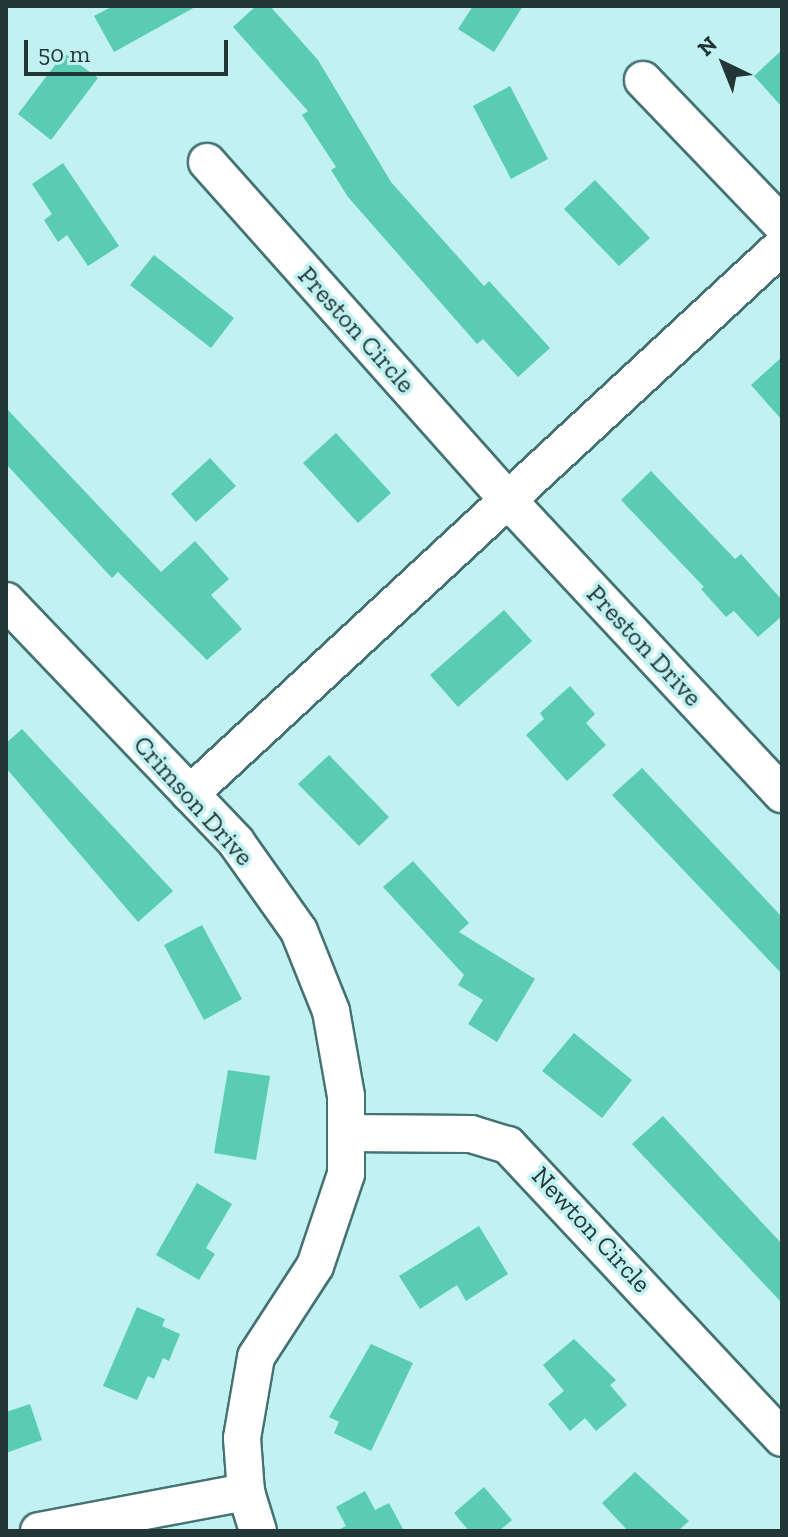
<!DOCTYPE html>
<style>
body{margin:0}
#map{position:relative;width:788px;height:1537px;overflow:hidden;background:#c1f1f1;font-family:"Zilla Slab",serif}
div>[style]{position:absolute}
.building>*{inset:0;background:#5bccb4}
.roads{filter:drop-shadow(2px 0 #457273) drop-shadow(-2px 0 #457273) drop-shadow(0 2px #457273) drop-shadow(0 -2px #457273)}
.minor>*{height:36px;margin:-18px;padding:0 18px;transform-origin:18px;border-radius:18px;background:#fff}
span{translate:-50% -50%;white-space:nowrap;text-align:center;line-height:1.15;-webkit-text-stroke:7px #c1f1f1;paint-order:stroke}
.street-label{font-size:26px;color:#233636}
.frame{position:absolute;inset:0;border:8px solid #233636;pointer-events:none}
.north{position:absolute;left:684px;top:24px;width:80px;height:80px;-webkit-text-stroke:6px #c1f1f1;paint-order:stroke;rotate:317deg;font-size:22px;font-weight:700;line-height:32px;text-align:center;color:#233636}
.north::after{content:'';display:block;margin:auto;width:28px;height:36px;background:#233636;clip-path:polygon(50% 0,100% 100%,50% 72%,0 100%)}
.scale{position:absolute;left:24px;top:40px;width:204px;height:36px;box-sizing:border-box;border:4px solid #233636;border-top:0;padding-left:10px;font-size:24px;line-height:28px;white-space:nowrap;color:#233636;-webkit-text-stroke:6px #c1f1f1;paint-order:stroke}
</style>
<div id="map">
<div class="building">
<div style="clip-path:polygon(113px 6px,197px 6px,114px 52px,94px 16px)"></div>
<div style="clip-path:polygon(256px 6px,270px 6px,318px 60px,391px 182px,484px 286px,489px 281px,550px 348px,518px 377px,483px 339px,477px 344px,348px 197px,331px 170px,336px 167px,302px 115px,308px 111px,233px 27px)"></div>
<div style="clip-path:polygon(473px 6px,523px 6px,494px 52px,458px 29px)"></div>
<div style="clip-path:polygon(782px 50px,782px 107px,754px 76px)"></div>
<div style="clip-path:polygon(64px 53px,98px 78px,51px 140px,18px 114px)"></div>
<div style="clip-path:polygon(510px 86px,548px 159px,511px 179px,473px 106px)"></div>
<div style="clip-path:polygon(63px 163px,119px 246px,88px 266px,67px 235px,58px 242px,44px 220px,52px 214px,32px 184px)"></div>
<div style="clip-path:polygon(595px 180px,650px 238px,619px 266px,564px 209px)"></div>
<div style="clip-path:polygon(154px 255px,234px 318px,211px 348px,130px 285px)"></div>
<div style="clip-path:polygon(782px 357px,782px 420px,751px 385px)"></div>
<div style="clip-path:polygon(6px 408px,161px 572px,195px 541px,229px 579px,211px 595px,242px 629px,207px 660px,118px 572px,112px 578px,6px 464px)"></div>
<div style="clip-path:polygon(336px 433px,391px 493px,358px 523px,303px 463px)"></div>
<div style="clip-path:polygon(210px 458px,236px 486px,196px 522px,171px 494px)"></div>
<div style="clip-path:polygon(651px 471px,735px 559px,741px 554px,782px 600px,782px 616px,758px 637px,734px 611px,726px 617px,701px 589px,704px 587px,621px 500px)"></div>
<div style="clip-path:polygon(504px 610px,532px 641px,458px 707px,430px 675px)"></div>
<div style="clip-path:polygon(570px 686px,595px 714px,586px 723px,606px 745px,567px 781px,526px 735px,544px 719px,540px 713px)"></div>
<div style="clip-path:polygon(22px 729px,173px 891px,138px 922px,6px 768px,6px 743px)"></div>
<div style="clip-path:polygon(329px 755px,389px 817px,359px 846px,298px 784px)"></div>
<div style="clip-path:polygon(642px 768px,782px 917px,782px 974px,612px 795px)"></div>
<div style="clip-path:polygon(413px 861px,469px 923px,459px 932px,535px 979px,497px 1042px,468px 1024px,483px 1000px,458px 985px,464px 975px,383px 887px)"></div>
<div style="clip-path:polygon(202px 925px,242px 999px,204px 1020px,164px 945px)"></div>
<div style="clip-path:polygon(574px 1033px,632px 1080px,602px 1118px,542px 1071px)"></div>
<div style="clip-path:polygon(228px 1070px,270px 1076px,256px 1160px,214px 1153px)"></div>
<div style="clip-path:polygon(663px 1116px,782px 1244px,782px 1303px,632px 1144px)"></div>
<div style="clip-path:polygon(197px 1183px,232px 1204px,206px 1248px,215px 1254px,199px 1280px,156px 1255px)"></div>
<div style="clip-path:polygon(479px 1226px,508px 1274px,466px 1301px,457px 1285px,420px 1309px,399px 1276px)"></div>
<div style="clip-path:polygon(137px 1307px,165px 1319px,162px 1326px,180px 1334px,169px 1361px,163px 1358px,154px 1379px,148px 1376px,137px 1400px,103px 1386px)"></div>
<div style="clip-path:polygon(574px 1339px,616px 1380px,610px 1385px,627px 1405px,596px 1431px,585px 1418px,570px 1431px,548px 1404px,564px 1391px,543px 1365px)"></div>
<div style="clip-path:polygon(371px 1344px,413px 1363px,371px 1451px,334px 1433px,339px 1422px,329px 1417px)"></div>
<div style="clip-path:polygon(30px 1404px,42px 1440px,6px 1453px,6px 1412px)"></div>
<div style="clip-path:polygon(635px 1472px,689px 1521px,678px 1531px,628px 1531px,602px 1503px)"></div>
<div style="clip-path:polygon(484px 1487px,512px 1520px,499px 1531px,469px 1531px,454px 1513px)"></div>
<div style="clip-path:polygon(365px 1491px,375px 1510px,389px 1503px,404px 1531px,336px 1531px,346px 1526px,336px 1507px)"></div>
</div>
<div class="roads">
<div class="minor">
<div style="left:643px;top:80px;width:201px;rotate:46.2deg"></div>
<div style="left:207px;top:162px;width:450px;rotate:48.3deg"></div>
<div style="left:506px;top:498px;width:405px;rotate:47deg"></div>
<div style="left:6px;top:601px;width:333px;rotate:46.3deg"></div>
<div style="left:236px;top:842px;width:109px;rotate:54.7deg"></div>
<div style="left:299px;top:931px;width:86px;rotate:68.2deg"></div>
<div style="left:331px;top:1011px;width:86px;rotate:80deg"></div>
<div style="left:346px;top:1096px;width:78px;rotate:90deg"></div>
<div style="left:346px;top:1174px;width:97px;rotate:108.6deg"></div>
<div style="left:315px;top:1266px;width:108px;rotate:123deg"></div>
<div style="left:256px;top:1357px;width:82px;rotate:99.8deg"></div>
<div style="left:242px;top:1438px;width:54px;rotate:85.8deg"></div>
<div style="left:246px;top:1492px;width:41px;rotate:72.9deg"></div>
<div style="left:190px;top:794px;width:807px;rotate:-42.79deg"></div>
<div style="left:346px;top:1133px;width:125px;rotate:0.5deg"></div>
<div style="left:471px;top:1134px;width:39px;rotate:17deg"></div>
<div style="left:508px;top:1145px;width:401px;rotate:46.9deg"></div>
<div style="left:39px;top:1531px;width:211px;rotate:-10.7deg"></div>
</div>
</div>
<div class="street-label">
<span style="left:356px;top:330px;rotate:48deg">Preston Circle</span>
<span style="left:644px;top:646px;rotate:47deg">Preston Drive</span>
<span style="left:193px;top:801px;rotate:48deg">Crimson Drive</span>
<span style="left:591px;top:1230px;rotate:47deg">Newton Circle</span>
</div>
<div class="frame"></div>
<div class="north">N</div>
<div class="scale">50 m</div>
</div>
